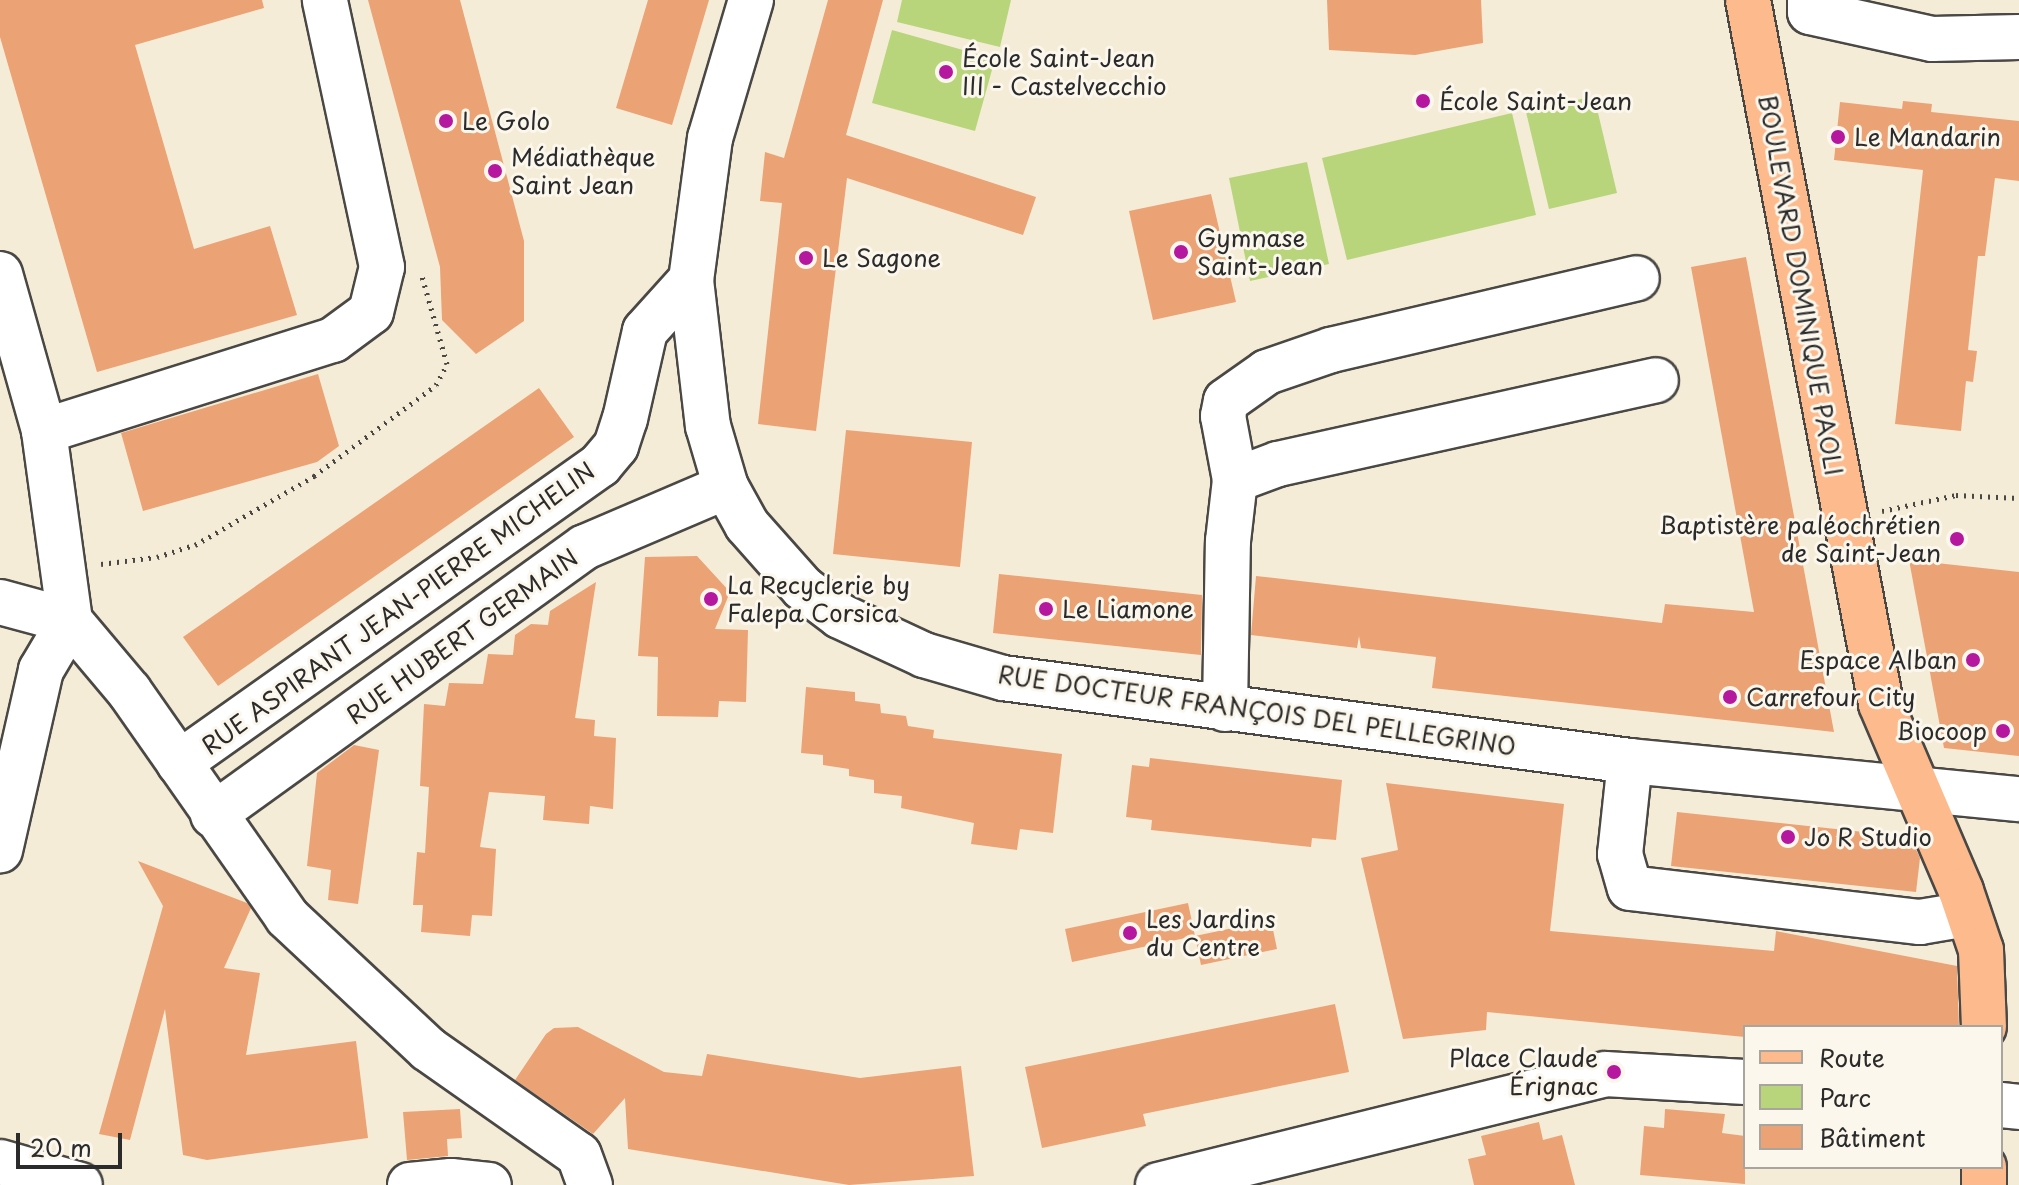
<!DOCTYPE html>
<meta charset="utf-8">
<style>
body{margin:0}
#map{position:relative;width:2019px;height:1185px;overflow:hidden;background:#f5ecd7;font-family:"Playpen Sans",sans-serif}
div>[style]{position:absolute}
.green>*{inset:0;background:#b8d57c}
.building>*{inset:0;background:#eba274}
.path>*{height:5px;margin-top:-2.5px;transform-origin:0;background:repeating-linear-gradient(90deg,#494845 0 2px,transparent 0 8px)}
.roads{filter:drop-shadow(2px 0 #494845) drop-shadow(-2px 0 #494845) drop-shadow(0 2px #494845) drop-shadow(0 -2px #494845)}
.minor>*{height:44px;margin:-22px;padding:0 22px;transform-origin:22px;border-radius:22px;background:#fff}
.major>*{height:44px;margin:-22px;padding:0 22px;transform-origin:22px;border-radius:22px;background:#fcba8d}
.dots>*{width:22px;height:22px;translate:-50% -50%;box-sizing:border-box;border:4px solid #fbf7ec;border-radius:50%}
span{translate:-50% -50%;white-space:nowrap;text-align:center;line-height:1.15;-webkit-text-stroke:6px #fbf7ec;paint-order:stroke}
.poi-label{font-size:24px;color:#2b2b2b}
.left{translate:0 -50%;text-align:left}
.right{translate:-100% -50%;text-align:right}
.street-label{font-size:24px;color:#2b2b2b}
.legend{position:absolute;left:1743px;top:1025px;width:260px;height:144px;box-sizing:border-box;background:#fbf7ec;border:2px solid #a8a59f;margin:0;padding:10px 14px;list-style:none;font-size:24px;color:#2b2b2b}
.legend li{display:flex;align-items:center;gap:16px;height:40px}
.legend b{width:40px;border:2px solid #a8a59f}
.scale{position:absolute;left:16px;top:1133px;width:106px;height:36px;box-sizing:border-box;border:4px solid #2b2b2b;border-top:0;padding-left:10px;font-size:24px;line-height:28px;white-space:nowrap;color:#2b2b2b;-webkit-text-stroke:6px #fbf7ec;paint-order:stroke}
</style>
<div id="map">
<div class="green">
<div style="clip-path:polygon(902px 0,1011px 0,1000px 47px,897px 22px)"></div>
<div style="clip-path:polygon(892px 30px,995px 59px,975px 131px,872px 103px)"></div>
<div style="clip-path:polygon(1594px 96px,1617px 193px,1549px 209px,1526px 112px)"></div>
<div style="clip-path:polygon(1512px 113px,1536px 215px,1347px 260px,1322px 158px)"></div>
<div style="clip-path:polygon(1307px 162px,1329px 264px,1250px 281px,1229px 178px)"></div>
</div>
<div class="building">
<div style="clip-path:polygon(0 0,262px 0,264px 8px,135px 45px,194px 249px,270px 226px,297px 315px,97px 372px,0 37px)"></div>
<div style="clip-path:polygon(368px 0,460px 0,524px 241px,524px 321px,476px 354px,442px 320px,440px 267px)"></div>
<div style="clip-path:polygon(648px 0,709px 0,672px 125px,616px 108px)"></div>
<div style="clip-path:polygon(828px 0,883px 0,846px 135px,1036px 197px,1023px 235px,847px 178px,816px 431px,758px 424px,782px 203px,760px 201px,765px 152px,784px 158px)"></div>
<div style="clip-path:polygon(1327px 0,1481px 0,1483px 43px,1415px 55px,1329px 50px)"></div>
<div style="clip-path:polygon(1903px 101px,1932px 104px,1931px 112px,2019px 121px,2019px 181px,1995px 178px,1985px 256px,1978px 256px,1968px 350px,1977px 351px,1973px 382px,1966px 381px,1961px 431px,1895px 424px,1923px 170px,1834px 160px,1840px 102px,1902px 109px)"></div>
<div style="clip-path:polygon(1211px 194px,1236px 302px,1153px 320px,1129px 211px)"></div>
<div style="clip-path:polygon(1746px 257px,1834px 732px,1432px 688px,1436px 657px,1361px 648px,1359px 636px,1357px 648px,1251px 635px,1256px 576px,1662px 623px,1665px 604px,1754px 612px,1691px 267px)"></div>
<div style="clip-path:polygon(318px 374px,339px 446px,317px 462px,143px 511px,121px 433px)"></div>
<div style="clip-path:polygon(539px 388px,574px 437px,218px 686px,183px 637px)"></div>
<div style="clip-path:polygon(846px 430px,972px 442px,960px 567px,833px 554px)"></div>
<div style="clip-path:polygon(697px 556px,730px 592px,715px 629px,748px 630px,746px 702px,719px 701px,718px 717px,657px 716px,658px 657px,638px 656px,645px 557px)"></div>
<div style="clip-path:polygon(1909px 560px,2019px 572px,2019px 756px,1944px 748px)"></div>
<div style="clip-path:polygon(999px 574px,1202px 595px,1201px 655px,993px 633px)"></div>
<div style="clip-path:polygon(596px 582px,575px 718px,595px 720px,594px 736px,616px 738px,613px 809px,590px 806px,589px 824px,543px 820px,545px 796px,489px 792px,480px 847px,496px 849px,492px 916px,472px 915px,470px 936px,421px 932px,423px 905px,413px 905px,417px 852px,425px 853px,429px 787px,420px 786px,424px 704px,445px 706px,449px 683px,483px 684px,488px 654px,513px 655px,515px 635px,531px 624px,548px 625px,550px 611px)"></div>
<div style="clip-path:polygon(806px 687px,855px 692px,855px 701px,880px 704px,881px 713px,906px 716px,908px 726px,934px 730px,933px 738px,1062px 754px,1053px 833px,1020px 829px,1017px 850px,971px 844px,974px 823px,901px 808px,902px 796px,874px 793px,874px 780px,849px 776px,849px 769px,823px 765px,823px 755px,801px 753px)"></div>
<div style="clip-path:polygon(354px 745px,379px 750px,358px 904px,328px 900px,331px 870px,307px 866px,317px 773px)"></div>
<div style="clip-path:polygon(1150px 758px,1342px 780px,1336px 840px,1312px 838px,1311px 847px,1151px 830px,1152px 820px,1126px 817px,1132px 765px,1149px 767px)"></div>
<div style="clip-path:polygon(1386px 783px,1564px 804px,1550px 931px,1774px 951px,1776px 931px,1957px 966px,1959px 1027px,1745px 1027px,1745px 1037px,1487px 1012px,1486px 1030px,1403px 1039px,1361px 858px,1398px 850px)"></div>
<div style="clip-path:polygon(1677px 812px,1910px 837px,1920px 858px,1916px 892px,1671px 866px)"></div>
<div style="clip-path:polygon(138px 861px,247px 903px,251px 908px,224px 968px,260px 973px,246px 1055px,356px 1041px,368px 1138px,207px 1160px,183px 1155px,165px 1009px,130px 1140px,99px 1134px,163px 906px)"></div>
<div style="clip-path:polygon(1188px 903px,1195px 936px,1072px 962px,1065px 929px)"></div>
<div style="clip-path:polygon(1271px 920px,1277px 949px,1201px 965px,1195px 936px)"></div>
<div style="clip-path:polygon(1335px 1004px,1349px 1072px,1143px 1114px,1146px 1126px,1042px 1148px,1025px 1067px)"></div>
<div style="clip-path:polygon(578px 1027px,664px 1072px,702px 1076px,707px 1054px,860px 1078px,961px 1066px,974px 1176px,849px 1185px,628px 1149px,625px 1098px,593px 1134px,515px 1080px,546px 1034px,554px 1028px)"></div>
<div style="clip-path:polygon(460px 1109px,462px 1138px,447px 1139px,448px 1156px,407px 1160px,403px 1112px)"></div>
<div style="clip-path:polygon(1665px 1109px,1725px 1114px,1722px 1133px,1745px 1136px,1745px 1184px,1640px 1175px,1644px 1126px,1664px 1128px)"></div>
<div style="clip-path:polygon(1539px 1122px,1543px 1140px,1562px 1135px,1575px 1185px,1474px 1185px,1468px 1159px,1486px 1155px,1481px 1136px)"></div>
</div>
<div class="path">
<div style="left:1882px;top:511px;width:76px;rotate:-12.2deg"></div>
<div style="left:1956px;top:495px;width:63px;rotate:2.7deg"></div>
<div style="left:101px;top:564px;width:56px;rotate:-7.1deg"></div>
<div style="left:157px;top:557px;width:40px;rotate:-18deg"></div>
<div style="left:195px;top:545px;width:138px;rotate:-30.1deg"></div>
<div style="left:314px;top:476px;width:152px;rotate:-36.7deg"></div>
<div style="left:436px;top:385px;width:24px;rotate:-62deg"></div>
<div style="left:447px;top:364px;width:91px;rotate:-105.9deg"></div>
</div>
<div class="roads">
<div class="minor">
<div style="left:751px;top:0;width:144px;rotate:106.5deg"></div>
<div style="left:710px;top:138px;width:143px;rotate:97.6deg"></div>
<div style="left:691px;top:280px;width:147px;rotate:83.4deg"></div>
<div style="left:708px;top:426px;width:64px;rotate:73.6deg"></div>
<div style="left:726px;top:487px;width:43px;rotate:61.1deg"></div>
<div style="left:747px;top:525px;width:84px;rotate:48.4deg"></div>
<div style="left:803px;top:588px;width:46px;rotate:37.1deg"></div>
<div style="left:840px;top:616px;width:93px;rotate:24.9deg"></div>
<div style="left:924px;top:655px;width:82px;rotate:16.2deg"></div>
<div style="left:1003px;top:678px;width:632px;rotate:7.54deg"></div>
<div style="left:1630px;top:761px;width:391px;rotate:5.6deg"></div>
<div style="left:1810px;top:0;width:12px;rotate:90deg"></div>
<div style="left:1810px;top:12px;width:125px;rotate:12.5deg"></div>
<div style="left:1932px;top:39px;width:87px;rotate:-1.3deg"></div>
<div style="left:0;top:274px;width:163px;rotate:74.3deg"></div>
<div style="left:44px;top:431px;width:192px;rotate:82.2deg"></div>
<div style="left:70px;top:621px;width:57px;rotate:120.6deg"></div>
<div style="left:41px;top:670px;width:185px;rotate:102.8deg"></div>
<div style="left:44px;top:431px;width:303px;rotate:-17.5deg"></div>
<div style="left:333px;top:340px;width:47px;rotate:-36.4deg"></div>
<div style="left:371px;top:312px;width:46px;rotate:-76.3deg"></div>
<div style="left:382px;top:267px;width:273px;rotate:-102.1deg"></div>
<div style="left:1235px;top:480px;width:65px;rotate:-100.6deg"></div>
<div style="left:1223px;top:416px;width:15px;rotate:-79deg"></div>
<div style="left:1226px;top:401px;width:50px;rotate:-35.3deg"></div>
<div style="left:1267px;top:372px;width:68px;rotate:-19deg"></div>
<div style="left:1331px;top:350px;width:314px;rotate:-13.2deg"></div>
<div style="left:0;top:602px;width:73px;rotate:15.2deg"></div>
<div style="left:70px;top:621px;width:92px;rotate:49.9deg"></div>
<div style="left:129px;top:691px;width:276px;rotate:55deg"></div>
<div style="left:287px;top:917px;width:193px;rotate:43.1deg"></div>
<div style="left:428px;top:1049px;width:184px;rotate:35.1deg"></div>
<div style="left:579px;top:1155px;width:32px;rotate:70deg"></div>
<div style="left:1225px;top:709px;width:168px;rotate:-89deg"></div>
<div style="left:1228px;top:541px;width:61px;rotate:-83.5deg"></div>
<div style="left:1235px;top:480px;width:46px;rotate:-20.4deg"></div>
<div style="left:1278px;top:464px;width:387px;rotate:-12.5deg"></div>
<div style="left:1630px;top:761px;width:94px;rotate:96.1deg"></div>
<div style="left:1620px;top:854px;width:35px;rotate:74deg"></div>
<div style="left:1630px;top:888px;width:292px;rotate:6.7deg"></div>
<div style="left:1920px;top:922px;width:49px;rotate:-9.5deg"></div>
<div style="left:179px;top:763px;width:516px;rotate:-35.29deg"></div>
<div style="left:600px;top:465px;width:25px;rotate:-50deg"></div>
<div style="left:616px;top:446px;width:28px;rotate:-72deg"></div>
<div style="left:625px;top:419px;width:90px;rotate:-77.2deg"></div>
<div style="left:645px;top:331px;width:69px;rotate:-48deg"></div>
<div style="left:213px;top:815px;width:458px;rotate:-35.8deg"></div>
<div style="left:585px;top:547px;width:153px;rotate:-23.1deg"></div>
<div style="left:2001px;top:1105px;width:18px;rotate:6deg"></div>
<div style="left:0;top:1162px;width:83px;rotate:16deg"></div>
<div style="left:410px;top:1185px;width:41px;rotate:-5.6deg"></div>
<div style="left:451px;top:1181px;width:38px;rotate:6deg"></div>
<div style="left:1158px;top:1185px;width:461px;rotate:-13.9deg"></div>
<div style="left:1605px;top:1074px;width:140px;rotate:3.3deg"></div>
</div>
<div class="major">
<div style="left:1748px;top:0;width:716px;rotate:79.3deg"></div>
<div style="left:1881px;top:704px;width:203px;rotate:66.8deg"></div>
<div style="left:1961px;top:891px;width:62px;rotate:71.3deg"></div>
<div style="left:1981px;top:950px;width:77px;rotate:87.8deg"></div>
<div style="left:1984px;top:1167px;width:18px;rotate:90deg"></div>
</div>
</div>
<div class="dots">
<div style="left:946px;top:72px;background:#b5179e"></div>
<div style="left:1423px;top:101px;background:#b5179e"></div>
<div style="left:446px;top:121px;background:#b5179e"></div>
<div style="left:1838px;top:137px;background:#b5179e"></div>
<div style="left:495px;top:171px;background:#b5179e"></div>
<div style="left:1181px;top:252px;background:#b5179e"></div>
<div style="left:806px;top:258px;background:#b5179e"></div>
<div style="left:1957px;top:539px;background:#b5179e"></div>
<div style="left:711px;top:599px;background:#b5179e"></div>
<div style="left:1046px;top:609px;background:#b5179e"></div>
<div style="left:1973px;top:660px;background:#b5179e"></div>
<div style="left:1730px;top:697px;background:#b5179e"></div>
<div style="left:2003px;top:731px;background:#b5179e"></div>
<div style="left:1788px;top:837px;background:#b5179e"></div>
<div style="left:1130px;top:933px;background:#b5179e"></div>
<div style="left:1614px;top:1072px;background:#b5179e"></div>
</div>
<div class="poi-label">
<span class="left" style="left:962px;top:72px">École Saint-Jean<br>III - Castelvecchio</span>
<span class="left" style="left:1439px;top:101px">École Saint-Jean</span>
<span class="left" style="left:462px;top:121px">Le Golo</span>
<span class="left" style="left:1854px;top:137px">Le Mandarin</span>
<span class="left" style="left:511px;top:171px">Médiathèque<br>Saint Jean</span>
<span class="left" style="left:1197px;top:252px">Gymnase<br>Saint-Jean</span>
<span class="left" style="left:822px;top:258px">Le Sagone</span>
<span class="right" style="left:1941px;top:539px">Baptistère paléochrétien<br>de Saint-Jean</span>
<span class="left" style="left:727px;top:599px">La Recyclerie by<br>Falepa Corsica</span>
<span class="left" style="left:1062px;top:609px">Le Liamone</span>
<span class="right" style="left:1957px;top:660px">Espace Alban</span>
<span class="left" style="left:1746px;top:697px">Carrefour City</span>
<span class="right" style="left:1987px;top:731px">Biocoop</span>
<span class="left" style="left:1804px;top:837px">Jo R Studio</span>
<span class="left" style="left:1146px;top:933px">Les Jardins<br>du Centre</span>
<span class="right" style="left:1598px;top:1072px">Place Claude<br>Érignac</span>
</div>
<div class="street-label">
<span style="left:1801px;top:285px;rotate:80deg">BOULEVARD DOMINIQUE PAOLI</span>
<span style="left:398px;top:608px;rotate:-36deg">RUE ASPIRANT JEAN-PIERRE MICHELIN</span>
<span style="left:462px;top:636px;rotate:-36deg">RUE HUBERT GERMAIN</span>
<span style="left:1257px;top:710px;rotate:8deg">RUE DOCTEUR FRANÇOIS DEL PELLEGRINO</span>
</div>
<ul class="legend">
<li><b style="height:10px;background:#fcba8d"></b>Route</li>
<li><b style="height:22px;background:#b8d57c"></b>Parc</li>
<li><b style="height:22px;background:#eba274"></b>Bâtiment</li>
</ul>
<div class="scale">20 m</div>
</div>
